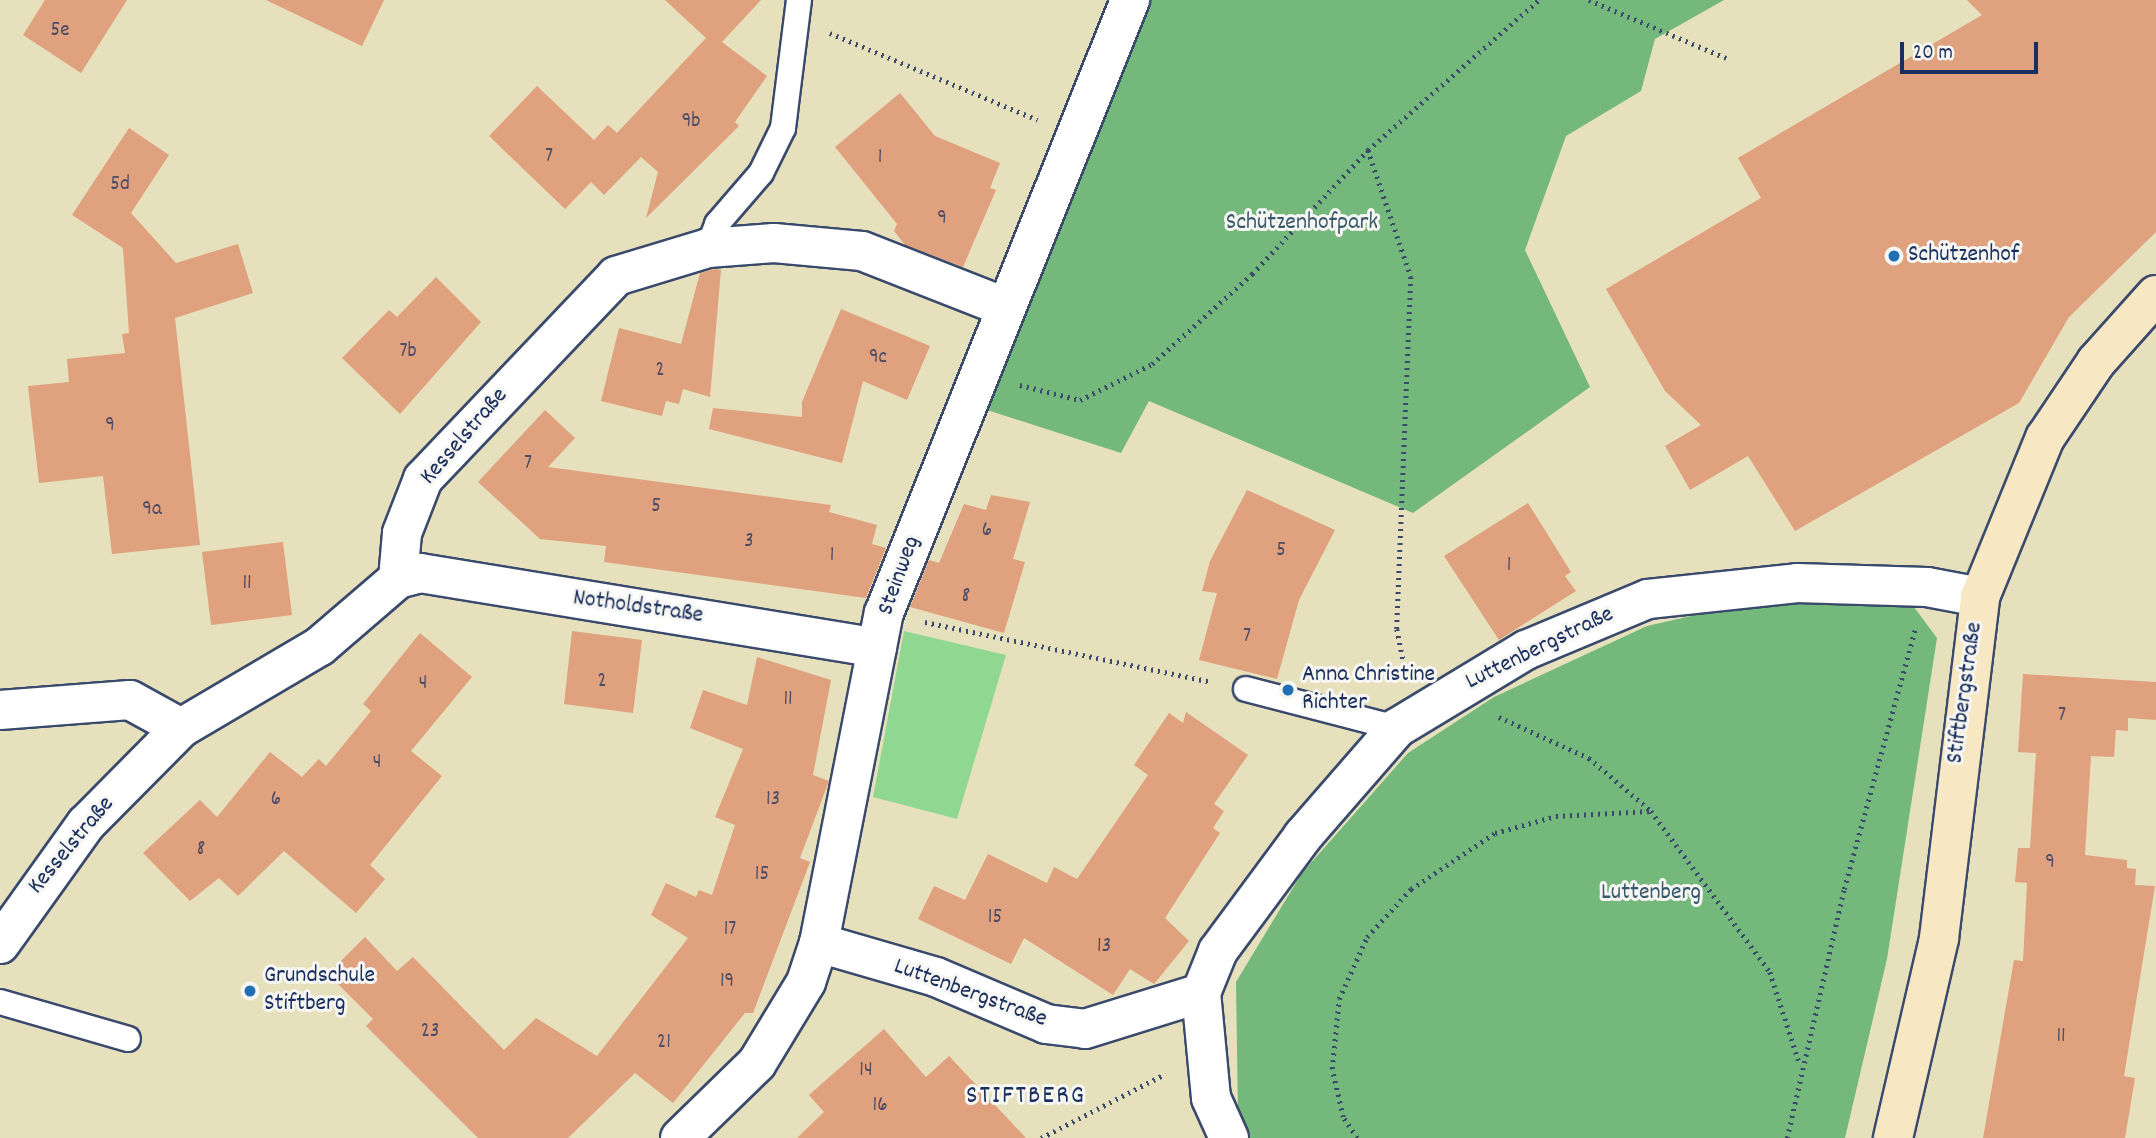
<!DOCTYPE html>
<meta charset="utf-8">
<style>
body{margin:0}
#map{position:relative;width:2156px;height:1138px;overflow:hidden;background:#e7e0bc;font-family:Dekko,sans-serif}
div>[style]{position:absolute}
.green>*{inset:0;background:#90d892}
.forest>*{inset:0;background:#74b87c}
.building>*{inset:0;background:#dfa17e}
.path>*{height:4.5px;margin-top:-2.25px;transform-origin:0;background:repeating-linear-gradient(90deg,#3a4a6c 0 2px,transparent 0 7px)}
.roads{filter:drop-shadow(2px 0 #3a4a6c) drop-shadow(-2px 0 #3a4a6c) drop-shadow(0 2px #3a4a6c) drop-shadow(0 -2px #3a4a6c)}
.lane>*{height:24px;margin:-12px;padding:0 12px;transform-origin:12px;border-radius:12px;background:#fff}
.street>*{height:38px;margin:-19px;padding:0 19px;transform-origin:19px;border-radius:19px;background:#fff}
.secondary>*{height:38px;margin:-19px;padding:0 19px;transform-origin:19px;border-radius:19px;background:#f7e8c3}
.dots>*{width:19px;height:19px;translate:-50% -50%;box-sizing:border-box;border:4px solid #f6f6f2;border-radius:50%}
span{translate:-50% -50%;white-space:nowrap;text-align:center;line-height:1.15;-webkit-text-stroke:6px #f6f6f2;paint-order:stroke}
.number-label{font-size:21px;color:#4c4c66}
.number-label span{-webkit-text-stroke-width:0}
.park-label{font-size:24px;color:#38596b}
.poi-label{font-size:24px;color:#1b2f5e}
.left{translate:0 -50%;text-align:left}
.street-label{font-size:24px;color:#1b2f5e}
.neighbourhood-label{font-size:26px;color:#1b2f5e;letter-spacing:2px}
.scale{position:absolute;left:1900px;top:42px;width:138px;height:32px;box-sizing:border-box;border:4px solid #1b2f5e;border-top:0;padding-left:9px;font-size:21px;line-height:24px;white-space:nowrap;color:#1b2f5e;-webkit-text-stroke:5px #f6f6f2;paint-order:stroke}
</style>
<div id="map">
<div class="green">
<div style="clip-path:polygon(904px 631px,1006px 655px,957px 819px,873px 797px)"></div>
</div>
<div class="forest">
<div style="clip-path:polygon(1144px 0,1724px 0,1655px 39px,1641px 91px,1566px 136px,1525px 250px,1590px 387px,1413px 513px,1149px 401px,1121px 453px,981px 408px)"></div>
<div style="clip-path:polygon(1748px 603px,1911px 603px,1937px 638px,1887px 959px,1845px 1138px,1250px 1138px,1238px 1114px,1236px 982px,1302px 873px,1408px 753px,1494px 697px,1647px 626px)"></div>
</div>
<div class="building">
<div style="clip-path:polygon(45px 0,127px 0,81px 73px,23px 35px)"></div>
<div style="clip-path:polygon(266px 0,384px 0,362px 46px)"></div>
<div style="clip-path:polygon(665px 0,761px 0,722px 42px,767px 76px,735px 122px,739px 126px,646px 218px,658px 172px,641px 157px,604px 195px,591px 182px,565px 209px,489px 136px,537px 86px,594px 140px,608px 125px,617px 133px,706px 38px)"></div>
<div style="clip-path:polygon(1967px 0,2156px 0,2156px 232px,2069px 317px,2019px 403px,1795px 531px,1748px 456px,1690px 490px,1665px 446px,1701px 425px,1665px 391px,1606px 289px,1761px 198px,1738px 158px,1982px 15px)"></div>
<div style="clip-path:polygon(900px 93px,935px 136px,1000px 163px,990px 188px,996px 190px,963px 267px,905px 245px,894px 231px,897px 224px,835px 147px)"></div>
<div style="clip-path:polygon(129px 128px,169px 155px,131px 213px,176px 263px,238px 244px,253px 293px,175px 318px,200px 545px,112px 554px,103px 476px,39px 483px,28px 386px,69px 382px,67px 359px,125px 353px,122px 334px,129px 333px,123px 248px,72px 215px)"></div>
<div style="clip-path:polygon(715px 269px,721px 270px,710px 397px,683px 389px,679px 404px,666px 401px,662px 416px,601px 401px,619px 328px,681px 344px,700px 273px)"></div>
<div style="clip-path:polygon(436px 277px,481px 322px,400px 414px,342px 358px,389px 310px,397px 317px)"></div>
<div style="clip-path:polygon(841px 309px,930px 346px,907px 400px,863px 381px,842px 463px,709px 429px,713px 408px,802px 417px,802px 402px)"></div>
<div style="clip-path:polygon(545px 410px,575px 438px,548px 467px,831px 505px,829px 512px,877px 525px,872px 544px,886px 548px,866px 598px,604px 562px,606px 546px,540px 539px,478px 482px)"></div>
<div style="clip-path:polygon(1247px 490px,1335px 530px,1299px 600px,1277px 679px,1199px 660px,1217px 593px,1202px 591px,1210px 561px)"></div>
<div style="clip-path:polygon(991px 495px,1030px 502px,1013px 559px,1025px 562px,1004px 633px,910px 607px,929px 560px,939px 563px,964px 504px,986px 510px)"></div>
<div style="clip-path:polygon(1528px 503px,1571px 572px,1565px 576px,1576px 591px,1499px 640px,1444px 556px)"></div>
<div style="clip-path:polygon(283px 542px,292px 615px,211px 625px,202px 552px)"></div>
<div style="clip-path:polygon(572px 631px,642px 640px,633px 713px,564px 704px)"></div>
<div style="clip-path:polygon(420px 633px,472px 677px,411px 751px,442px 776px,370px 865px,385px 879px,356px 913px,284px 851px,238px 896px,219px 878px,190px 901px,143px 853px,200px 800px,217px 817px,270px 752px,302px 777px,319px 759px,326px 766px,371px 711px,363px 704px)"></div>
<div style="clip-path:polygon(757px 657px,831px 680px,813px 775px,829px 781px,800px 858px,810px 862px,753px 1013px,745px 1013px,673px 1103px,635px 1073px,568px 1138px,478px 1138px,366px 1026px,373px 1019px,328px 974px,365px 937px,397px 971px,413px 957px,504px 1050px,536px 1018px,597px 1056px,688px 938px,651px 915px,666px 883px,696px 897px,699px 890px,712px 895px,735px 825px,715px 817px,743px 749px,690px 728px,703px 690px,747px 705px)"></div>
<div style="clip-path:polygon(2023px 674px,2156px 682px,2156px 720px,2128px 718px,2128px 731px,2116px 730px,2114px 757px,2091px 756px,2085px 855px,2127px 860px,2127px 868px,2136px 869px,2135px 885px,2155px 886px,2124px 1076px,2135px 1078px,2125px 1138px,1983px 1138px,2014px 960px,2023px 961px,2027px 883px,2015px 882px,2018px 848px,2030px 848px,2036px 753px,2018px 752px)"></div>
<div style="clip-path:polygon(1186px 712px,1248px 755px,1214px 804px,1224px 811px,1213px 828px,1220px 833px,1165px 918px,1189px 941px,1154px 984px,1130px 969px,1113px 995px,1024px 938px,1011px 964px,918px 919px,934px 886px,965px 900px,988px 854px,1047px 883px,1054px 867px,1077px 879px,1148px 775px,1134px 765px,1169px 713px,1183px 723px)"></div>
<div style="clip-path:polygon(884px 1029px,926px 1077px,949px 1056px,1026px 1138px,797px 1138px,824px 1112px,809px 1095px)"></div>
</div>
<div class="path">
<div style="left:1589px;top:0;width:149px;rotate:22.9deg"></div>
<div style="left:830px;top:33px;width:225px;rotate:22.7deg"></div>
<div style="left:1368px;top:150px;width:134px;rotate:71.3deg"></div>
<div style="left:1411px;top:277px;width:352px;rotate:92.3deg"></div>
<div style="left:1397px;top:629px;width:46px;rotate:78.7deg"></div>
<div style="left:1020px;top:385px;width:62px;rotate:14deg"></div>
<div style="left:1080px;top:400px;width:80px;rotate:-26.6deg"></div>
<div style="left:1152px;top:364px;width:135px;rotate:-42deg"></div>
<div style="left:1252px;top:274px;width:170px;rotate:-46.9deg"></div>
<div style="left:1368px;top:150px;width:227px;rotate:-41.3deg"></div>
<div style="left:925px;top:622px;width:292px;rotate:11.8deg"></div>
<div style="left:1499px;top:717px;width:99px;rotate:24.5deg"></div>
<div style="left:1589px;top:758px;width:82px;rotate:40.5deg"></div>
<div style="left:1651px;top:811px;width:200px;rotate:53.5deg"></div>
<div style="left:1770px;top:972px;width:98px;rotate:72.1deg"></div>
<div style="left:1041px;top:1138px;width:140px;rotate:-27.3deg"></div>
<div style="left:1357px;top:1138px;width:25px;rotate:-124deg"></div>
<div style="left:1343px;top:1117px;width:49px;rotate:-102.9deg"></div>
<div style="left:1332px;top:1069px;width:70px;rotate:-84.3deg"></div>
<div style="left:1339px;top:999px;width:68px;rotate:-65.7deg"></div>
<div style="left:1367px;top:937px;width:65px;rotate:-47.5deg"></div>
<div style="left:1411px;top:889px;width:101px;rotate:-33.7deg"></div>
<div style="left:1495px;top:833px;width:63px;rotate:-15.6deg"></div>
<div style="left:1556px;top:816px;width:95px;rotate:-3deg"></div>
<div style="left:1787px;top:1138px;width:255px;rotate:-77.1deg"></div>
<div style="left:1844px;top:889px;width:270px;rotate:-74.7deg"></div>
</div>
<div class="roads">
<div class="lane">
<div style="left:708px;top:248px;width:26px;rotate:-69deg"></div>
<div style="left:717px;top:224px;width:67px;rotate:-49.2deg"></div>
<div style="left:761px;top:173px;width:50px;rotate:-63.9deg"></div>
<div style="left:783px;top:128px;width:129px;rotate:-82.9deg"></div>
<div style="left:1246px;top:689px;width:156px;rotate:14.5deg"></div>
<div style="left:0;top:1002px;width:133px;rotate:16.1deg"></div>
</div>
<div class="street">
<div style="left:398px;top:579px;width:23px;rotate:-15deg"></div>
<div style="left:420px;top:573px;width:463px;rotate:9.3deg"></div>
<div style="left:0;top:710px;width:130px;rotate:-4.4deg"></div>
<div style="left:130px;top:700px;width:58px;rotate:28.8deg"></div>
<div style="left:819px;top:943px;width:122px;rotate:16.2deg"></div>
<div style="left:936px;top:977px;width:120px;rotate:23.1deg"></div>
<div style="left:1046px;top:1024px;width:39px;rotate:7deg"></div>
<div style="left:1085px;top:1029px;width:121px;rotate:-17.2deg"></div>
<div style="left:0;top:944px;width:148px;rotate:-54.4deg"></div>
<div style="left:86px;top:824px;width:135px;rotate:-45.3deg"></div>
<div style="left:181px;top:728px;width:161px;rotate:-30.5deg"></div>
<div style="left:320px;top:646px;width:103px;rotate:-40.7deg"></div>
<div style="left:398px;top:579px;width:46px;rotate:-85deg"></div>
<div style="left:402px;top:533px;width:58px;rotate:-68.7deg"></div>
<div style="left:423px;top:479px;width:280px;rotate:-46.4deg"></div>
<div style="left:616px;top:276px;width:96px;rotate:-16.9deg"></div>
<div style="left:708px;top:248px;width:66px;rotate:-4.3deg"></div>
<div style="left:774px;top:243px;width:88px;rotate:5.2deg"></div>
<div style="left:862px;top:251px;width:154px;rotate:21.4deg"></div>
<div style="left:680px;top:1138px;width:107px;rotate:-44.2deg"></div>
<div style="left:757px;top:1063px;width:95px;rotate:-58.8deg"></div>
<div style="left:806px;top:982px;width:41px;rotate:-71.6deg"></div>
<div style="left:819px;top:943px;width:336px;rotate:-78.9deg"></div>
<div style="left:884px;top:613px;width:661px;rotate:-68.13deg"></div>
<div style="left:1229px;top:1138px;width:44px;rotate:-114.2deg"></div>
<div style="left:1211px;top:1098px;width:105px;rotate:-95.4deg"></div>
<div style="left:1201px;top:993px;width:45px;rotate:-68deg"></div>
<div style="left:1218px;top:951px;width:143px;rotate:-53.5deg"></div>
<div style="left:1303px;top:836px;width:143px;rotate:-49deg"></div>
<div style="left:1397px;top:728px;width:151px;rotate:-31.2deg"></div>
<div style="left:1526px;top:650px;width:132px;rotate:-22.7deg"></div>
<div style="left:1648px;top:599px;width:150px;rotate:-6.1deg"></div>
<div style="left:1797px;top:583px;width:130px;rotate:1.8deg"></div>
<div style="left:1927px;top:587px;width:54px;rotate:10.7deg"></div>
</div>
<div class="secondary">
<div style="left:1893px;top:1138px;width:205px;rotate:-77deg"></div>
<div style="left:1939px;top:938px;width:343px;rotate:-83.1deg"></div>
<div style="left:1980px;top:597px;width:172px;rotate:-67.8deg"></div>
<div style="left:2045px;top:438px;width:92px;rotate:-56.1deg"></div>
<div style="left:2096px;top:362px;width:90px;rotate:-48.2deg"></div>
</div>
</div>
<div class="dots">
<div style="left:1894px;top:256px;background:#1f6fb2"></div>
<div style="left:1288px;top:690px;background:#1f6fb2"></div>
<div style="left:250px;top:991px;background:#1f6fb2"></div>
</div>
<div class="number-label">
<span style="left:60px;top:31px">5e</span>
<span style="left:691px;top:122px">9b</span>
<span style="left:549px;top:157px">7</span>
<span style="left:880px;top:158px">1</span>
<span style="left:120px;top:185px">5d</span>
<span style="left:942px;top:219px">9</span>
<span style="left:408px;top:352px">7b</span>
<span style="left:878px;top:358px">9c</span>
<span style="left:660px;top:371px">2</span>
<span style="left:110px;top:426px">9</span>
<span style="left:528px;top:464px">7</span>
<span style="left:656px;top:507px">5</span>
<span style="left:152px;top:510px">9a</span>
<span style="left:987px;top:531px">6</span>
<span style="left:749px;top:542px">3</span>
<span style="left:1281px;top:551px">5</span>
<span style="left:832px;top:556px">1</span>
<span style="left:1509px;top:566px">1</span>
<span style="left:247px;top:584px">11</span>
<span style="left:966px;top:597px">8</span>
<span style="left:1247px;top:637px">7</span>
<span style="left:602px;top:682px">2</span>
<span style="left:423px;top:684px">4</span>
<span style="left:788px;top:700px">11</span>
<span style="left:2062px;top:716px">7</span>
<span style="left:377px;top:763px">4</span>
<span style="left:276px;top:800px">6</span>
<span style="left:773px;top:800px">13</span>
<span style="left:201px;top:850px">8</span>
<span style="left:2050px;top:863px">9</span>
<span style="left:762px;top:875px">15</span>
<span style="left:995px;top:918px">15</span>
<span style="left:730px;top:930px">17</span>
<span style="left:1104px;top:947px">13</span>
<span style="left:727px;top:982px">19</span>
<span style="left:430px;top:1032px">23</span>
<span style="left:2061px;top:1037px">11</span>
<span style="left:664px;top:1043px">21</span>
<span style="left:866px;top:1071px">14</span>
<span style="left:880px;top:1106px">16</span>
</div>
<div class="park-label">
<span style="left:1302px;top:224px">Schützenhofpark</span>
<span style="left:1651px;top:894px">Luttenberg</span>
</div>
<div class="poi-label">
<span class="left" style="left:1908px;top:256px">Schützenhof</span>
<span class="left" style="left:1302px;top:690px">Anna Christine<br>Richter</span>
<span class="left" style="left:264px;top:991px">Grundschule<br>Stiftberg</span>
</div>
<div class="street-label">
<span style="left:465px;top:437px;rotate:-49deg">Kesselstraße</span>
<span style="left:900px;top:576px;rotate:-70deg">Steinweg</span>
<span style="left:638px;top:608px;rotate:8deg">Notholdstraße</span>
<span style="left:1540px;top:649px;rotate:-26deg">Luttenbergstraße</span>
<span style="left:1966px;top:693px;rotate:-82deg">Stiftbergstraße</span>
<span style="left:72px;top:846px;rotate:-50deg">Kesselstraße</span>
<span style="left:970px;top:994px;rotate:20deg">Luttenbergstraße</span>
</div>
<div class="neighbourhood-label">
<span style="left:1026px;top:1097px">STIFTBERG</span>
</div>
<div class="scale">20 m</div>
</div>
